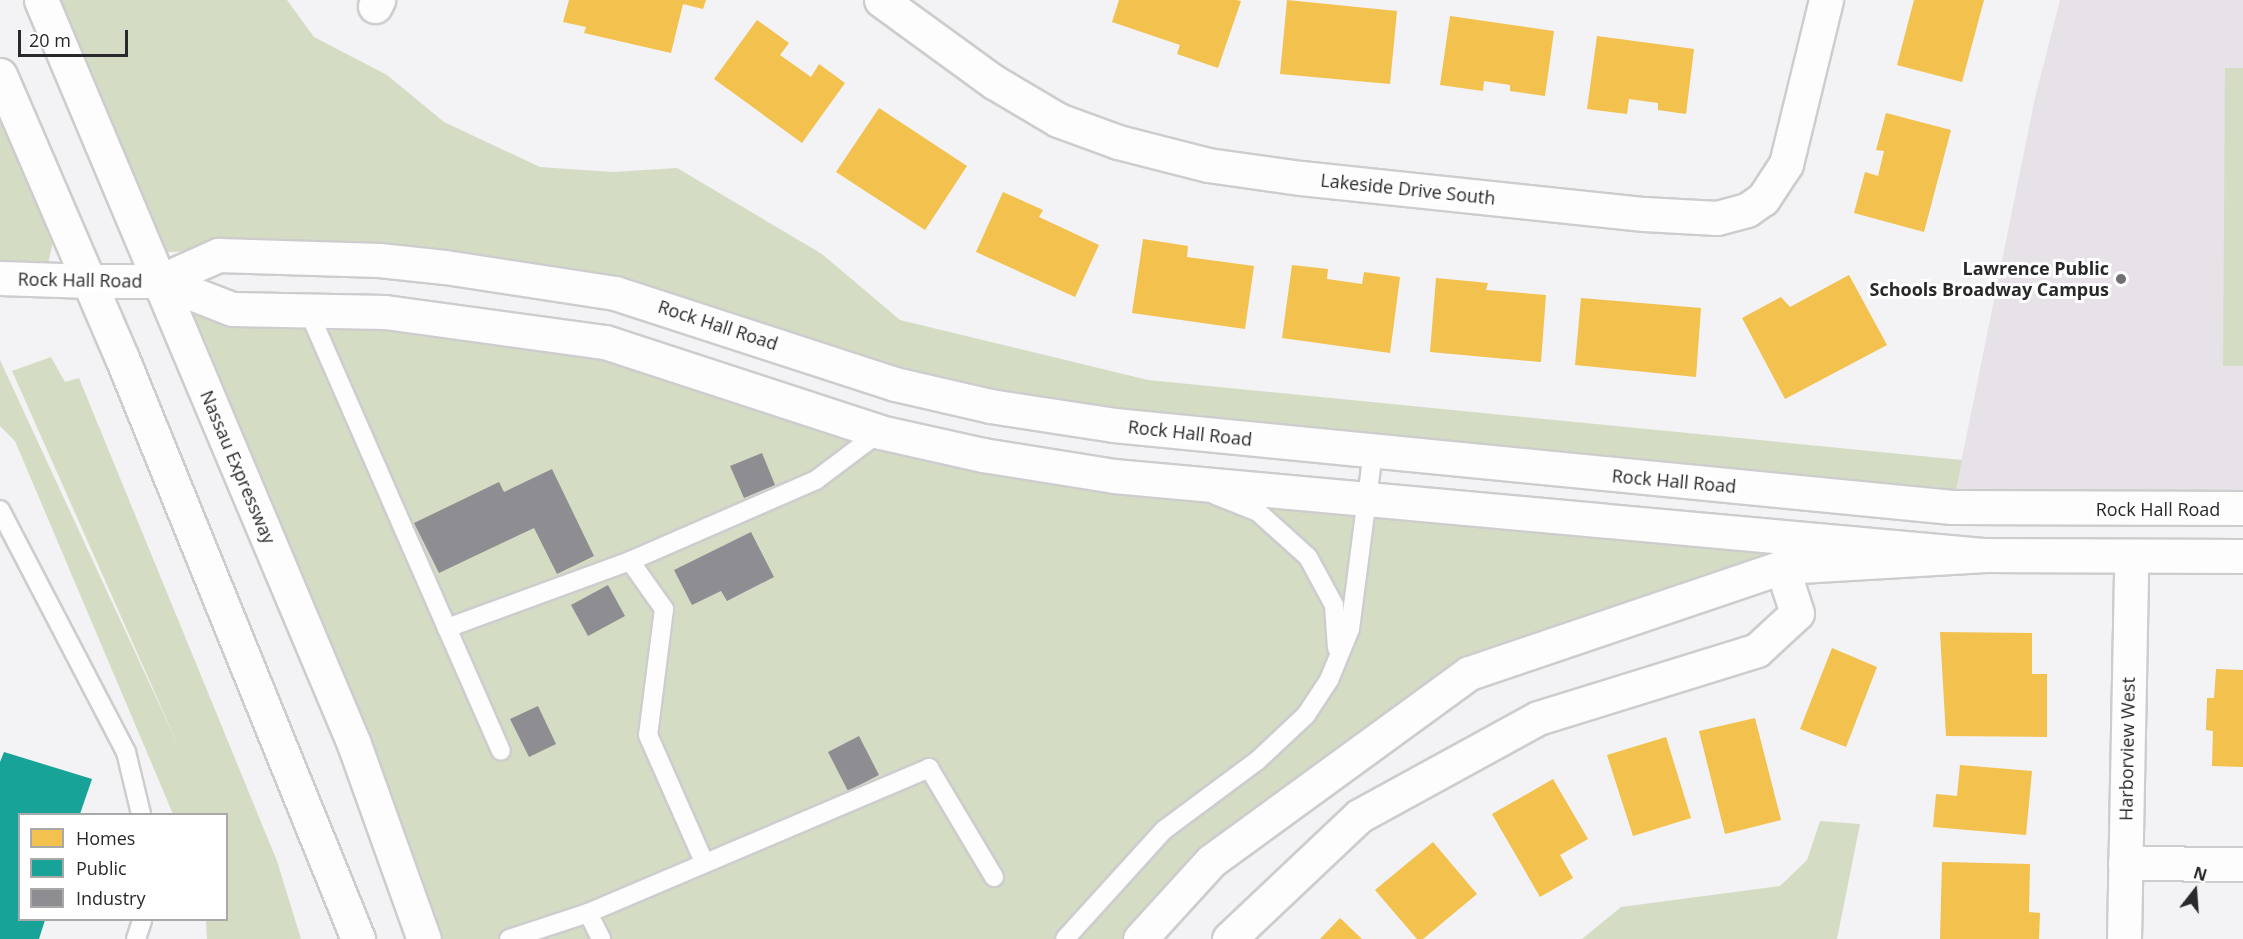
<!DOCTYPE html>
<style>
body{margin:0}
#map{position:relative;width:2243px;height:939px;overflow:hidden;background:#f3f2f4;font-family:"Open Sans",sans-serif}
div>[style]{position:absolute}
.built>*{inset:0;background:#e6e2e8}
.green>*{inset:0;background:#d4ddc4}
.homes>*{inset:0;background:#f2c14e}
.public>*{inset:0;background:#17a398}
.industry>*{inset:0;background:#8d8d92}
.roads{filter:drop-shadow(2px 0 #cecdce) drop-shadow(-2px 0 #cecdce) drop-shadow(0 2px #cecdce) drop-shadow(0 -2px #cecdce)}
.lane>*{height:18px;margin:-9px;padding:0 9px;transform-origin:9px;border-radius:9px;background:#fdfdfd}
.street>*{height:33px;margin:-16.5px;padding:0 16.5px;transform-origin:16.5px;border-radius:16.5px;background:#fdfdfd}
.secondary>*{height:33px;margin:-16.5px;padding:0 16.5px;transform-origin:16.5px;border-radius:16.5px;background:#fdfdfd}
.highway>*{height:33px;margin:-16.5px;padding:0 16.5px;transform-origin:16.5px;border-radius:16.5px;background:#fdfdfd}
.dots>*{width:16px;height:16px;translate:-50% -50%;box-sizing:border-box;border:3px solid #fff;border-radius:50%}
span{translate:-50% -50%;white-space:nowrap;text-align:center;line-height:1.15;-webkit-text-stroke:6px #fff;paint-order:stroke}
.street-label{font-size:18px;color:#29282a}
.poi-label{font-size:18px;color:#29282a;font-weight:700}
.right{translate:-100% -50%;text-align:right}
.legend{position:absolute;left:18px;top:813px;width:210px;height:108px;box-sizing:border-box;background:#fff;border:2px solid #a9a9aa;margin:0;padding:8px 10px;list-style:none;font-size:18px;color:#29282a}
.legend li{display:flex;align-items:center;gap:12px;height:30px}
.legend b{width:30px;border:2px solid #a9a9aa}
.north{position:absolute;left:2165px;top:861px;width:60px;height:60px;-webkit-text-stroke:4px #fff;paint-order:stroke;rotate:17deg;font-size:16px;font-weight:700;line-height:24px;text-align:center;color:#29282a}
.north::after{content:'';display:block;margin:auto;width:21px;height:27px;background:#29282a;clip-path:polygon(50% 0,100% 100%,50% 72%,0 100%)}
.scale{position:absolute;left:18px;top:30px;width:110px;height:27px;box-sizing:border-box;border:3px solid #29282a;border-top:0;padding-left:8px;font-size:18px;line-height:21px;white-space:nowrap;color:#29282a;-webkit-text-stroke:4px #fff;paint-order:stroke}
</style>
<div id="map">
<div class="built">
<div style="clip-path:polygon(2060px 0,2243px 0,2243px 507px,1952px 507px,2035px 98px)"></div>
</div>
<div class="green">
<div style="clip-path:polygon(42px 0,287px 0,314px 37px,387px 75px,444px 122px,540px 167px,612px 172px,677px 168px,822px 254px,900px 320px,1148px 380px,1962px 460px,1954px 501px,997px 402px,519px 269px,235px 249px,147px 253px)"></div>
<div style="clip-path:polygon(2225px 68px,2243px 68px,2243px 366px,2223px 366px)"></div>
<div style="clip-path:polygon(0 88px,57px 225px,47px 268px,0 273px)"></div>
<div style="clip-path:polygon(174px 297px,415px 314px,609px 352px,933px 453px,1857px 543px,1478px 676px,1295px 806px,1146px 939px,431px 939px)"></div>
<div style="clip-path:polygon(51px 357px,65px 382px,79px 378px,277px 861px,301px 939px,207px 939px,206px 920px,226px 920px,226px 814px,173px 814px,15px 441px,0 426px,0 360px,179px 747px,12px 371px)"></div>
<div style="clip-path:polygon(1820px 821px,1860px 824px,1837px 939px,1582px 939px,1621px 907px,1780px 886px,1807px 860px)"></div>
</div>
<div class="homes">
<div style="clip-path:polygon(569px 0,706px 0,703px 9px,683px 4px,671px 53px,584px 33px,586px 27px,563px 22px)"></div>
<div style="clip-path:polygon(1119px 0,1236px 0,1241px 1px,1218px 68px,1177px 54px,1180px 45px,1112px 22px)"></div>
<div style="clip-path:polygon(1287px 0,1397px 11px,1390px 84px,1280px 74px)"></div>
<div style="clip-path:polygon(1914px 0,1984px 0,1962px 82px,1897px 65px)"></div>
<div style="clip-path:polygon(1450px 16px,1554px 31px,1545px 96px,1510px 91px,1510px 85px,1484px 81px,1483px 91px,1440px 85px)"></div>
<div style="clip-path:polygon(757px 20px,789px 43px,780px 55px,811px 77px,819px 64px,845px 83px,802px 143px,714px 79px)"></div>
<div style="clip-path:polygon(1597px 36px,1694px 49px,1686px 114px,1658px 110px,1658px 103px,1629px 99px,1627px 114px,1587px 109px)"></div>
<div style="clip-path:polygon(879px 108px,967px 166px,925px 230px,836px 172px)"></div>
<div style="clip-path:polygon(1886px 113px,1951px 130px,1924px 232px,1854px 213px,1865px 172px,1878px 176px,1884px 151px,1876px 150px)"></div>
<div style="clip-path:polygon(1003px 192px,1043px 210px,1039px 217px,1099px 245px,1075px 297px,976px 252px)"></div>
<div style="clip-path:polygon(1143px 239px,1188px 246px,1187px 257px,1254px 266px,1245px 329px,1132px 313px)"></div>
<div style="clip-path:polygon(1292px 265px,1328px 269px,1327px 279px,1362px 284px,1364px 272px,1400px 277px,1390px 353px,1282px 338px)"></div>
<div style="clip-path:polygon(1849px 275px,1887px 345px,1785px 399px,1742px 318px,1781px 297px,1790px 307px)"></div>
<div style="clip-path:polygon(1436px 278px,1488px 283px,1486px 290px,1546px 295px,1541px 362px,1430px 352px)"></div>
<div style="clip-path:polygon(1581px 298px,1701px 308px,1696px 377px,1575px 365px)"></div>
<div style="clip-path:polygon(1940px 632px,2032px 633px,2032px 674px,2047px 674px,2047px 737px,1946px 736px)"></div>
<div style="clip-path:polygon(1832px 648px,1877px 667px,1846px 747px,1800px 729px)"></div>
<div style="clip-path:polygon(2216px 669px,2243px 670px,2243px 767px,2212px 766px,2213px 731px,2206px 730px,2207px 698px,2214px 698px)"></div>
<div style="clip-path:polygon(1755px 718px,1781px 820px,1725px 834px,1699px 731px)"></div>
<div style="clip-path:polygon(1666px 737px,1691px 818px,1633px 836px,1607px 755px)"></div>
<div style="clip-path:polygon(1960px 765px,2032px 771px,2026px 835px,1933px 827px,1936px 794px,1957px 796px)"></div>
<div style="clip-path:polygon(1553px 779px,1588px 839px,1560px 855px,1573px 878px,1540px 897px,1492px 814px)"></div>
<div style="clip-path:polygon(1433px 842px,1477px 894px,1423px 939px,1417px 939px,1375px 890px)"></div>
<div style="clip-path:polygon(1942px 862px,2030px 864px,2029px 912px,2040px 913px,2039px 939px,1940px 939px)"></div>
<div style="clip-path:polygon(1340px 918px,1362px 939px,1320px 939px)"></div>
</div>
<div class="public">
<div style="clip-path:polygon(4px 752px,92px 779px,80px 814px,20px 814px,20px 920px,45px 920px,39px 939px,0 939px,0 762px)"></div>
</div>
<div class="industry">
<div style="clip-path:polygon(762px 453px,775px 485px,744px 498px,730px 466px)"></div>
<div style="clip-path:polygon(552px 469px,594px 556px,557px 574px,534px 528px,439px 573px,414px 523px,499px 482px,504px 492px)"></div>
<div style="clip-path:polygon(751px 532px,774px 577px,727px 601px,721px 591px,692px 605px,674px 570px)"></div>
<div style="clip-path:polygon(608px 585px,625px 616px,588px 636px,571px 605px)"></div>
<div style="clip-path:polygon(538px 706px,556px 744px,529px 757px,510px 719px)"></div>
<div style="clip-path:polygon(859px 736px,879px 775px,848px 791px,828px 752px)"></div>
</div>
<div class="roads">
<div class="lane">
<div style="left:308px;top:310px;width:347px;rotate:66.4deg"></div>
<div style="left:447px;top:628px;width:195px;rotate:-20.1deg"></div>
<div style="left:630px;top:561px;width:203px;rotate:-23.5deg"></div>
<div style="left:816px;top:480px;width:80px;rotate:-36.9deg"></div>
<div style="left:1215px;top:495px;width:46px;rotate:21.6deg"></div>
<div style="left:1258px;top:512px;width:67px;rotate:42deg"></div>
<div style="left:1308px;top:557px;width:55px;rotate:61.6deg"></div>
<div style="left:1334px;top:605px;width:43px;rotate:86deg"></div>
<div style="left:0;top:510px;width:273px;rotate:62.5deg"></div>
<div style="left:126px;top:752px;width:64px;rotate:76.4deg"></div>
<div style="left:630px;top:561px;width:59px;rotate:54.7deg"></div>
<div style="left:664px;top:609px;width:127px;rotate:97.2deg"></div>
<div style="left:648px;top:735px;width:139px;rotate:66.2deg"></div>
<div style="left:447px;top:628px;width:134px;rotate:66.3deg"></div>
<div style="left:588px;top:913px;width:29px;rotate:63deg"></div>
<div style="left:136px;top:939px;width:20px;rotate:-72deg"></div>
<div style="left:509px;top:939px;width:83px;rotate:-18.2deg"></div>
<div style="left:588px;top:913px;width:371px;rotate:-23deg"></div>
<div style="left:929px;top:768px;width:127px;rotate:59.2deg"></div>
<div style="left:1065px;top:939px;width:147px;rotate:-47.8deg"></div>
<div style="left:1164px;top:830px;width:116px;rotate:-36.6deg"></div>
<div style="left:1257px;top:761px;width:67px;rotate:-43.2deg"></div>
<div style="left:1306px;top:715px;width:42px;rotate:-56.7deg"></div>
<div style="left:1329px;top:680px;width:55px;rotate:-67.6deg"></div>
<div style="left:1350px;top:629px;width:178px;rotate:-82.6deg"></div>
</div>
<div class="street">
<div style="left:881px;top:0;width:140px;rotate:36deg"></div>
<div style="left:994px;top:82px;width:74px;rotate:30.7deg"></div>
<div style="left:1058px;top:120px;width:64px;rotate:20.1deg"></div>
<div style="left:1118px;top:142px;width:93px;rotate:14.3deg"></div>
<div style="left:1208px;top:165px;width:94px;rotate:8deg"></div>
<div style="left:1301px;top:178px;width:345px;rotate:6deg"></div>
<div style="left:1644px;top:214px;width:73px;rotate:3.1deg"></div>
<div style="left:1717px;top:218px;width:31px;rotate:-15deg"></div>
<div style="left:1747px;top:210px;width:19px;rotate:-35deg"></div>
<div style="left:1763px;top:199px;width:42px;rotate:-56.7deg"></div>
<div style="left:1786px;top:164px;width:169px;rotate:-76.3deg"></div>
<div style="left:375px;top:6px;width:7px;rotate:-63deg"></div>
<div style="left:0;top:278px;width:90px;rotate:1.9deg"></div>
<div style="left:2125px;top:863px;width:118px;rotate:0.5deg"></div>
<div style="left:1229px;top:939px;width:179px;rotate:-43.4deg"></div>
<div style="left:1359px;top:816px;width:204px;rotate:-28.7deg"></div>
<div style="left:1538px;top:718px;width:229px;rotate:-17.2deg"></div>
<div style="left:1757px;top:650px;width:54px;rotate:-42.8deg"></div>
<div style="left:1797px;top:613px;width:48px;rotate:-108.1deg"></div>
<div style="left:2124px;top:939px;width:381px;rotate:-88.9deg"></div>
</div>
<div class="secondary">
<div style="left:90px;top:281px;width:70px"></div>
<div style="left:160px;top:281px;width:77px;rotate:21.3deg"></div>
<div style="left:232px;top:309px;width:153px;rotate:1.1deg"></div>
<div style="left:385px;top:312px;width:222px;rotate:7.8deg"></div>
<div style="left:605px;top:342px;width:289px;rotate:18.1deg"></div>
<div style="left:880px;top:432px;width:106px;rotate:12.6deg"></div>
<div style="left:983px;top:455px;width:133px;rotate:9.1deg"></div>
<div style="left:1114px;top:476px;width:872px;rotate:5.2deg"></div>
<div style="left:1982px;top:555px;width:261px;rotate:0.2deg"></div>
<div style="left:160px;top:281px;width:64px;rotate:-24.1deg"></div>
<div style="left:218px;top:255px;width:161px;rotate:1.8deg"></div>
<div style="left:379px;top:260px;width:66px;rotate:6.1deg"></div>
<div style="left:445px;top:267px;width:172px;rotate:8.7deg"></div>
<div style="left:615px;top:293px;width:294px;rotate:18deg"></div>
<div style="left:895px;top:384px;width:98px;rotate:13deg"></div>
<div style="left:990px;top:406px;width:125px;rotate:8.7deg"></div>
<div style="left:1114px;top:425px;width:842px;rotate:5.59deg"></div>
<div style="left:1952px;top:507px;width:291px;rotate:0.2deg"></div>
</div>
<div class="highway">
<div style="left:41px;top:0;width:807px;rotate:67.18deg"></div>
<div style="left:354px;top:744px;width:207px;rotate:70.3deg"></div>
<div style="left:0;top:75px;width:308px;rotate:66.7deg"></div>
<div style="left:122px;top:358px;width:627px;rotate:67.89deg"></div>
<div style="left:1140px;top:939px;width:105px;rotate:-47.7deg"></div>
<div style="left:1211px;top:861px;width:319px;rotate:-36.1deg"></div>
<div style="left:1469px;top:673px;width:330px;rotate:-18.7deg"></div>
<div style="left:1782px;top:567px;width:200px;rotate:-3.4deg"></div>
</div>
</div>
<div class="dots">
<div style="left:2121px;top:279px;background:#706f71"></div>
</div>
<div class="street-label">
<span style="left:1408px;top:189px;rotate:6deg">Lakeside Drive South</span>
<span style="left:80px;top:280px;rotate:1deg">Rock Hall Road</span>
<span style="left:718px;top:325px;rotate:18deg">Rock Hall Road</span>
<span style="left:1190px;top:433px;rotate:6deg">Rock Hall Road</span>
<span style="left:238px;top:467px;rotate:67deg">Nassau Expressway</span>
<span style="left:1674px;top:481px;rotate:5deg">Rock Hall Road</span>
<span style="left:2158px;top:509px">Rock Hall Road</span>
<span style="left:2127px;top:749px;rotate:-89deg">Harborview West</span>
</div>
<div class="poi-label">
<span class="right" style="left:2109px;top:279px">Lawrence Public<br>Schools Broadway Campus</span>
</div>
<ul class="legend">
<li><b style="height:16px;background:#f2c14e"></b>Homes</li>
<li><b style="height:16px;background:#17a398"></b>Public</li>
<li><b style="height:16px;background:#8d8d92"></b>Industry</li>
</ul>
<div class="north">N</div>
<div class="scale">20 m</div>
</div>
